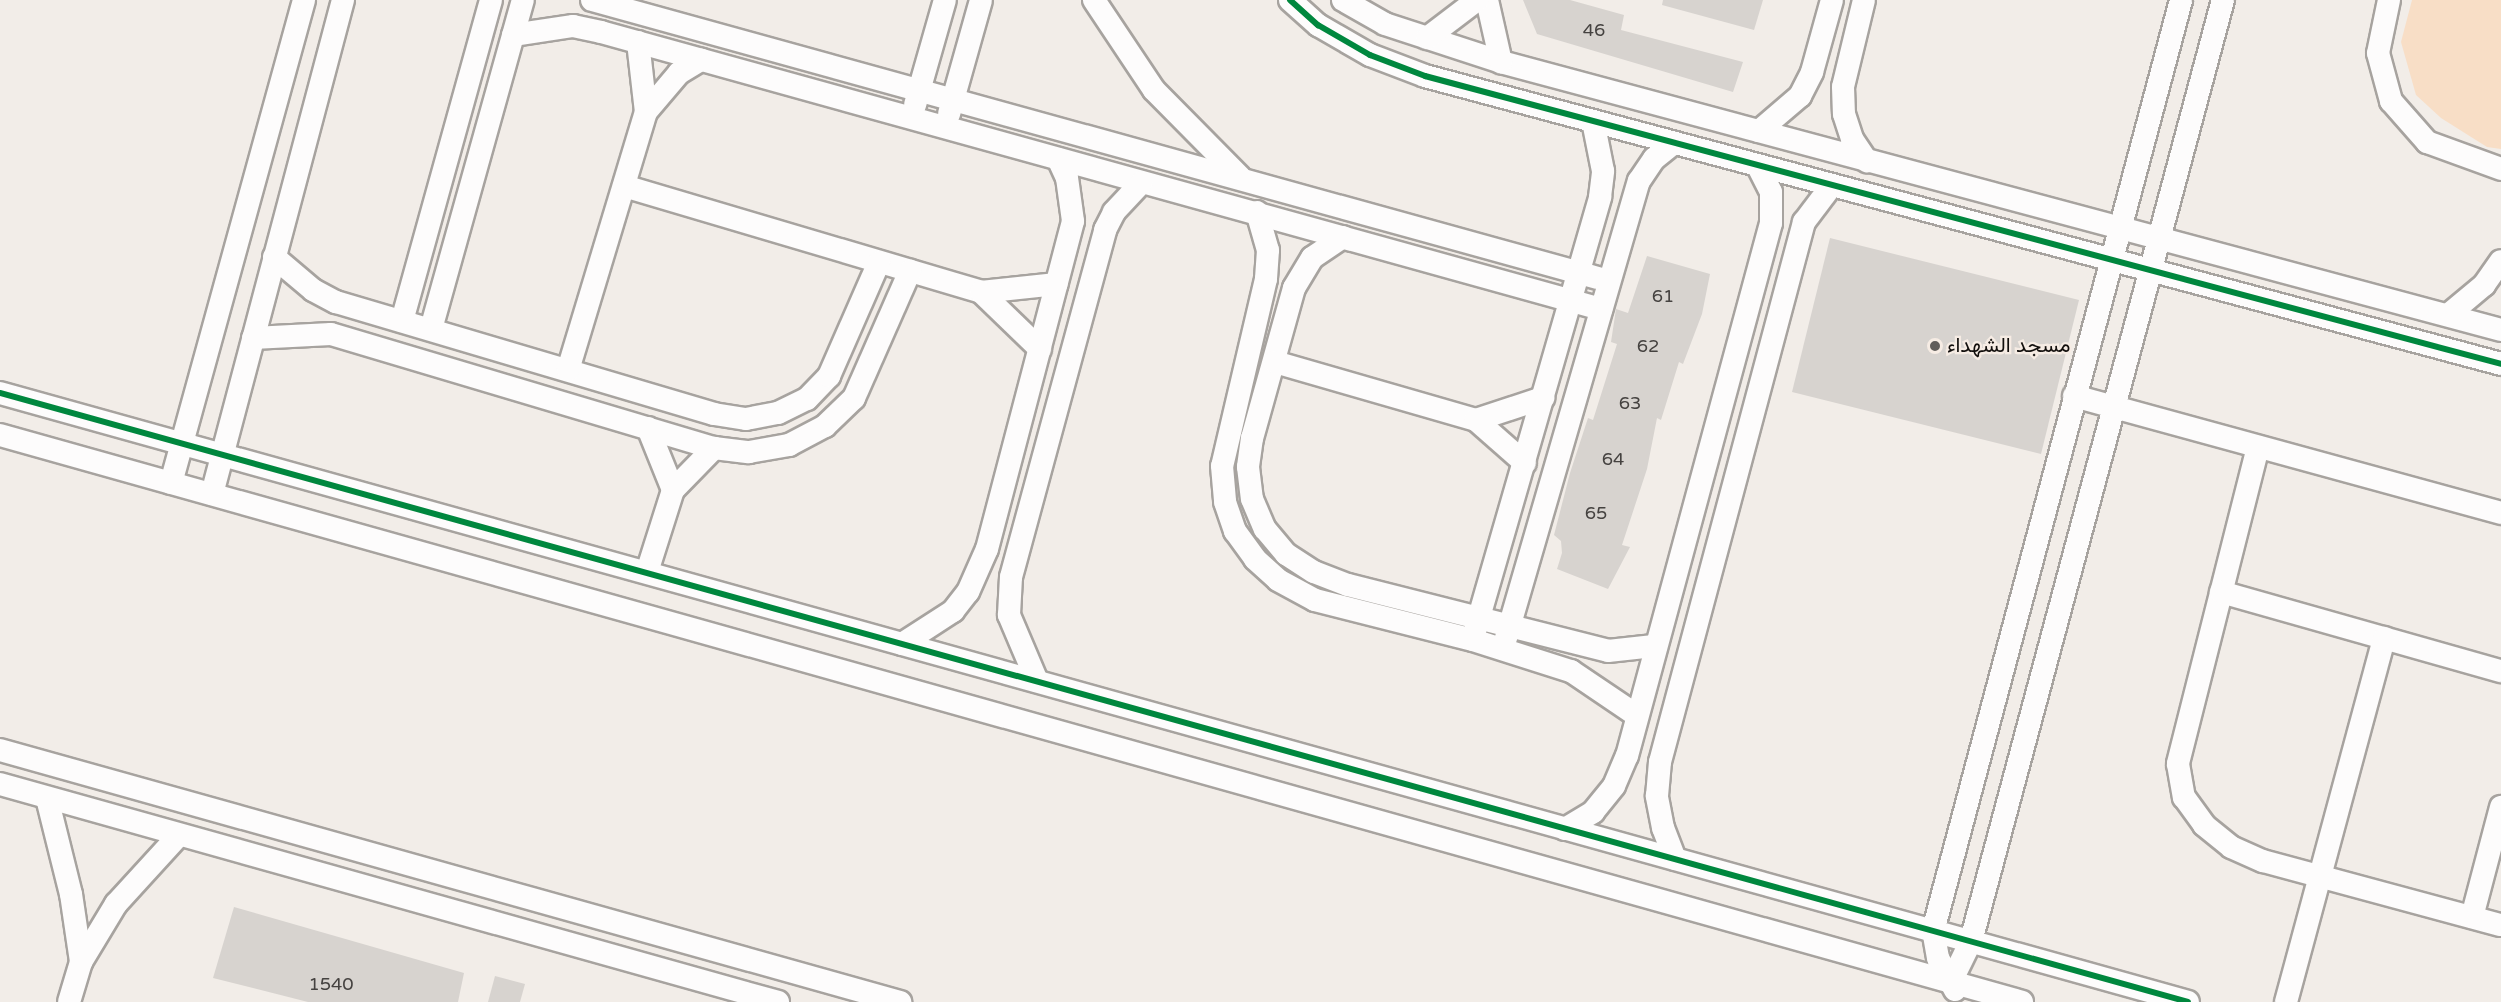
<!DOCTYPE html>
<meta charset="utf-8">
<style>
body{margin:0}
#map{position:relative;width:2501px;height:1002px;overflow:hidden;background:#f2ede8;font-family:"Varela Round",Vazirmatn,sans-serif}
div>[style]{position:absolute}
.green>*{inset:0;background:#f8dec6}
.building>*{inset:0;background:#d7d3cf}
.roads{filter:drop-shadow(2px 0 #a7a39f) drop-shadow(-2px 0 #a7a39f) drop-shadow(0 2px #a7a39f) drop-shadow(0 -2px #a7a39f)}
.minor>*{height:22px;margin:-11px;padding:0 11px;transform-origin:11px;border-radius:11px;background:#fdfcfc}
.cycleway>*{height:6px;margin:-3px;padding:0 3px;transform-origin:3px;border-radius:3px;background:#00873e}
.dots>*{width:16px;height:16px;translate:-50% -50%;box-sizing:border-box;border:3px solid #f6ece4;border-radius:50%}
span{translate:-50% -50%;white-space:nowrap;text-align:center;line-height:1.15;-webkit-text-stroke:4.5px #f6ece4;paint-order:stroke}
.number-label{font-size:18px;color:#454240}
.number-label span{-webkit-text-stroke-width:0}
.poi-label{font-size:21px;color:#120f0d}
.left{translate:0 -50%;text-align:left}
</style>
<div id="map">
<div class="green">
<div style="clip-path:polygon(2412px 0,2501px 0,2501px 149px,2487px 147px,2441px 118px,2416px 95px,2401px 42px)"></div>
</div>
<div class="building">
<div style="clip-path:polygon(1523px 0,1570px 0,1624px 15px,1621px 30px,1743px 62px,1733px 92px,1537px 34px)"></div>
<div style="clip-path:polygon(1663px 0,1763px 0,1754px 30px,1662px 5px)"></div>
<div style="clip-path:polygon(1830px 238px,2079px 300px,2041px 454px,1792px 392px)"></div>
<div style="clip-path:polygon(1647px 256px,1710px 274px,1702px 314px,1683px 364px,1679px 362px,1661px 420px,1657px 418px,1647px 469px,1622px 545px,1630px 547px,1608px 589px,1557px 569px,1562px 553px,1561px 541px,1554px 535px,1570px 473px,1588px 418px,1593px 420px,1617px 344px,1611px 342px,1616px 309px,1628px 313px)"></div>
<div style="clip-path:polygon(234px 907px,464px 973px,458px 1002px,308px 1002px,213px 978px)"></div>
<div style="clip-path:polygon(495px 976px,525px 984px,520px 1002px,488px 1002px)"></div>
</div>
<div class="roads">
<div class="minor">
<div style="left:592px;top:0;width:1055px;rotate:15.45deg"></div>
<div style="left:1094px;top:0;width:108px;rotate:56.3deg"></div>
<div style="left:1154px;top:90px;width:122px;rotate:45.3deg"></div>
<div style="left:1290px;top:0;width:38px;rotate:42deg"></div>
<div style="left:1318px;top:25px;width:60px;rotate:30deg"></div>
<div style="left:1370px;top:55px;width:59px;rotate:20.9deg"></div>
<div style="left:1425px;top:76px;width:1114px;rotate:14.98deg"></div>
<div style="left:1343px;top:0;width:48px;rotate:29.7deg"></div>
<div style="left:1385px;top:24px;width:122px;rotate:18.1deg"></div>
<div style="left:1501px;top:62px;width:1035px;rotate:15deg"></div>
<div style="left:1487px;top:0;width:64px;rotate:77.3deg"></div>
<div style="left:1864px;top:0;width:89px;rotate:103.6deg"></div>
<div style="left:1843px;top:87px;width:27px;rotate:88deg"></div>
<div style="left:1844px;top:114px;width:26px;rotate:72deg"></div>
<div style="left:1852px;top:139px;width:27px;rotate:56deg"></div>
<div style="left:2389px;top:0;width:54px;rotate:101.7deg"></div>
<div style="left:2378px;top:53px;width:50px;rotate:74.8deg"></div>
<div style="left:2391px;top:101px;width:55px;rotate:48.7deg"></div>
<div style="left:2427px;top:142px;width:79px;rotate:20deg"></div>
<div style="left:513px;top:35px;width:61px;rotate:-8.5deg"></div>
<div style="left:573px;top:26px;width:29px;rotate:12deg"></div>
<div style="left:601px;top:32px;width:1038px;rotate:15.48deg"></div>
<div style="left:1427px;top:38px;width:63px;rotate:-37.2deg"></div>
<div style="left:638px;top:42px;width:70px;rotate:83.5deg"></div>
<div style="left:915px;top:105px;width:109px;rotate:-74.1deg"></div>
<div style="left:949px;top:114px;width:118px;rotate:-74.3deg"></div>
<div style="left:1759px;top:131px;width:54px;rotate:-40.5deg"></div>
<div style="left:1800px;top:96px;width:27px;rotate:-63deg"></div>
<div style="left:1812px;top:72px;width:75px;rotate:-74.5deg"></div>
<div style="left:624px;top:186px;width:372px;rotate:16.5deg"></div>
<div style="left:981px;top:292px;width:76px;rotate:-6deg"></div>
<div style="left:1257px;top:212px;width:40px;rotate:74deg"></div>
<div style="left:1268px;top:250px;width:29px;rotate:94deg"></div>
<div style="left:1266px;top:279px;width:192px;rotate:103.2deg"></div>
<div style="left:1222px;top:466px;width:36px;rotate:85deg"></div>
<div style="left:1225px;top:502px;width:31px;rotate:71deg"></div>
<div style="left:1235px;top:531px;width:34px;rotate:54deg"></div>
<div style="left:1255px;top:559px;width:31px;rotate:42deg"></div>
<div style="left:1278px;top:580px;width:42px;rotate:28.4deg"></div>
<div style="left:1315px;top:600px;width:163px;rotate:14.2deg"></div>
<div style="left:1473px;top:640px;width:103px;rotate:17.6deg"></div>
<div style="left:1571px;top:671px;width:78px;rotate:34.1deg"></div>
<div style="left:1343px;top:237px;width:37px;rotate:146deg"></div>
<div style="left:1312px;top:258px;width:35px;rotate:121deg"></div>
<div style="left:1294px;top:288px;width:156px;rotate:105.6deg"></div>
<div style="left:1252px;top:438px;width:29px;rotate:98deg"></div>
<div style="left:1248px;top:467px;width:32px;rotate:83deg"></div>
<div style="left:1252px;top:499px;width:33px;rotate:67deg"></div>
<div style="left:1265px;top:529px;width:33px;rotate:50deg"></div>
<div style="left:1286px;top:554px;width:33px;rotate:33deg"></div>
<div style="left:1314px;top:572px;width:36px;rotate:21deg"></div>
<div style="left:1348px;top:585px;width:268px;rotate:14.2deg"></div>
<div style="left:1608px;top:651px;width:46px;rotate:-6.2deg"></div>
<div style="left:274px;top:257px;width:51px;rotate:40.2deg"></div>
<div style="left:313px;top:290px;width:26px;rotate:28deg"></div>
<div style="left:336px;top:302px;width:394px;rotate:16.5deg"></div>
<div style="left:714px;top:414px;width:32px;rotate:9deg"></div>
<div style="left:746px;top:419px;width:33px;rotate:-11deg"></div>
<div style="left:778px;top:413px;width:32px;rotate:-26deg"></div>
<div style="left:807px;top:399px;width:32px;rotate:-46deg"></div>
<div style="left:829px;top:376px;width:124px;rotate:-66.3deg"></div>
<div style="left:981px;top:292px;width:82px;rotate:44deg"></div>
<div style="left:2448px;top:315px;width:47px;rotate:-39.8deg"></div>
<div style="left:2484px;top:285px;width:29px;rotate:-55deg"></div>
<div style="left:402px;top:321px;width:333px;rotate:-74.5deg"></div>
<div style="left:431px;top:329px;width:342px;rotate:-74.4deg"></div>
<div style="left:253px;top:338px;width:78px;rotate:-2.9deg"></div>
<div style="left:331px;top:334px;width:400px;rotate:16.6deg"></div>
<div style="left:714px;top:448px;width:35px;rotate:7deg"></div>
<div style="left:749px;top:452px;width:41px;rotate:-9.9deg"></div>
<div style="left:789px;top:445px;width:41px;rotate:-27.8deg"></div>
<div style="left:825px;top:426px;width:40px;rotate:-44deg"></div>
<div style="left:854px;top:398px;width:139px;rotate:-66.2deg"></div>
<div style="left:1275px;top:362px;width:209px;rotate:16.1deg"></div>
<div style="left:1476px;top:420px;width:65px;rotate:41.3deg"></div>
<div style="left:568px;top:370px;width:270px;rotate:-73.2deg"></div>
<div style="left:646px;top:112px;width:51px;rotate:-49.8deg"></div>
<div style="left:679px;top:73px;width:26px;rotate:-31deg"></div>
<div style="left:0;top:393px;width:2271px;rotate:15.55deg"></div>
<div style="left:2074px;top:396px;width:443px;rotate:15.3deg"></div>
<div style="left:1476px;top:420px;width:71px;rotate:-18.2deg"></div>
<div style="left:648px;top:428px;width:67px;rotate:68deg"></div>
<div style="left:0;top:435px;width:2100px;rotate:15.66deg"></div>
<div style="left:2258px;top:447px;width:327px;rotate:104.2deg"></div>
<div style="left:2178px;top:764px;width:34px;rotate:80deg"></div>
<div style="left:2184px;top:797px;width:34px;rotate:54deg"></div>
<div style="left:2204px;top:825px;width:35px;rotate:39deg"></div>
<div style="left:2231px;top:847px;width:35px;rotate:24deg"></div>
<div style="left:2263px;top:861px;width:246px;rotate:15.1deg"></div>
<div style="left:171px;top:483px;width:501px;rotate:-74.6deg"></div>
<div style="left:212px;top:494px;width:511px;rotate:-75.15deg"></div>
<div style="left:647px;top:572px;width:86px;rotate:-72.4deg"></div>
<div style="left:673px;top:490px;width:59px;rotate:-45.7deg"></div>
<div style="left:2221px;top:592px;width:291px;rotate:15.8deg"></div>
<div style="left:1475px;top:631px;width:452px;rotate:-73.9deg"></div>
<div style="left:1600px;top:197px;width:26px;rotate:-83deg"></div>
<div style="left:1603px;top:171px;width:51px;rotate:-101.3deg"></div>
<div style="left:1506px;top:638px;width:476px;rotate:-73.8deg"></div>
<div style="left:1639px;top:181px;width:27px;rotate:-56deg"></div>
<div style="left:1654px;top:159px;width:26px;rotate:-39deg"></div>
<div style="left:902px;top:644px;width:61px;rotate:-32.9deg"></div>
<div style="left:953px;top:611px;width:24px;rotate:-52deg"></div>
<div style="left:968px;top:592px;width:47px;rotate:-66.2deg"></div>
<div style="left:987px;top:549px;width:339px;rotate:-75.3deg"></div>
<div style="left:1073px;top:221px;width:43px;rotate:-97.9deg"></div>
<div style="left:1067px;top:178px;width:21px;rotate:-115deg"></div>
<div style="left:1037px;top:681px;width:72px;rotate:-113deg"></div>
<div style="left:1009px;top:615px;width:38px;rotate:-87deg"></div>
<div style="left:1011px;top:577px;width:360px;rotate:-74.8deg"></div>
<div style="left:1105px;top:230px;width:20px;rotate:-63deg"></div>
<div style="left:1114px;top:212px;width:40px;rotate:-47deg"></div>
<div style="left:0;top:750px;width:935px;rotate:15.64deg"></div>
<div style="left:0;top:784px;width:808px;rotate:15.65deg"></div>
<div style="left:47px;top:798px;width:99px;rotate:76deg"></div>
<div style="left:71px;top:894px;width:69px;rotate:81.6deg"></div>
<div style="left:1565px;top:829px;width:33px;rotate:-31deg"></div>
<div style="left:1593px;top:812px;width:33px;rotate:-51deg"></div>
<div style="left:1614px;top:786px;width:33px;rotate:-67deg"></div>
<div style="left:1627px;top:756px;width:552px;rotate:-74.88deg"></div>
<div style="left:1771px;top:223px;width:31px;rotate:-90deg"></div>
<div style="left:1771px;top:192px;width:30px;rotate:-117deg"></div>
<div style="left:1675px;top:859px;width:33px;rotate:-111deg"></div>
<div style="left:1663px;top:828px;width:33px;rotate:-101deg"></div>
<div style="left:1657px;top:796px;width:34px;rotate:-85deg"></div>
<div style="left:1660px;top:762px;width:559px;rotate:-75.07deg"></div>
<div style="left:1804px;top:222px;width:46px;rotate:-52.9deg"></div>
<div style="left:2472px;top:917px;width:114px;rotate:-75.2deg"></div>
<div style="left:1951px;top:982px;width:46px;rotate:-64deg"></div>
<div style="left:1971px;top:941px;width:974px;rotate:-75.01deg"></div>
<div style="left:1955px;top:990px;width:36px;rotate:-118deg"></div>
<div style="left:1938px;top:958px;width:27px;rotate:-100deg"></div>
<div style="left:1933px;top:931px;width:963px;rotate:-75.08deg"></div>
<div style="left:69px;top:1002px;width:42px;rotate:-73.3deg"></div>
<div style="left:81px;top:962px;width:68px;rotate:-58.9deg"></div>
<div style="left:116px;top:904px;width:93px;rotate:-47.6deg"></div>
<div style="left:2286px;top:1002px;width:377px;rotate:-74.9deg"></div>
</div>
</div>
<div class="cycleway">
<div style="left:1290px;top:0;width:38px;rotate:42deg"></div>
<div style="left:1318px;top:25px;width:60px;rotate:30deg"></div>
<div style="left:1370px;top:55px;width:59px;rotate:20.9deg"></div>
<div style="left:1425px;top:76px;width:1114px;rotate:14.98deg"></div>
<div style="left:0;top:393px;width:2271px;rotate:15.55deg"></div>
</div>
<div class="dots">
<div style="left:1935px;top:346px;background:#605d5a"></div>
</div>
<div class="number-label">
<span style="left:1594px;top:30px">46</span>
<span style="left:1663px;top:296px">61</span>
<span style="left:1648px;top:346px">62</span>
<span style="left:1630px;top:403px">63</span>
<span style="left:1613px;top:459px">64</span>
<span style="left:1596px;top:513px">65</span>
<span style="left:331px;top:984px">1540</span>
</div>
<div class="poi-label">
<span class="left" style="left:1947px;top:346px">مسجد الشهداء</span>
</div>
</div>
